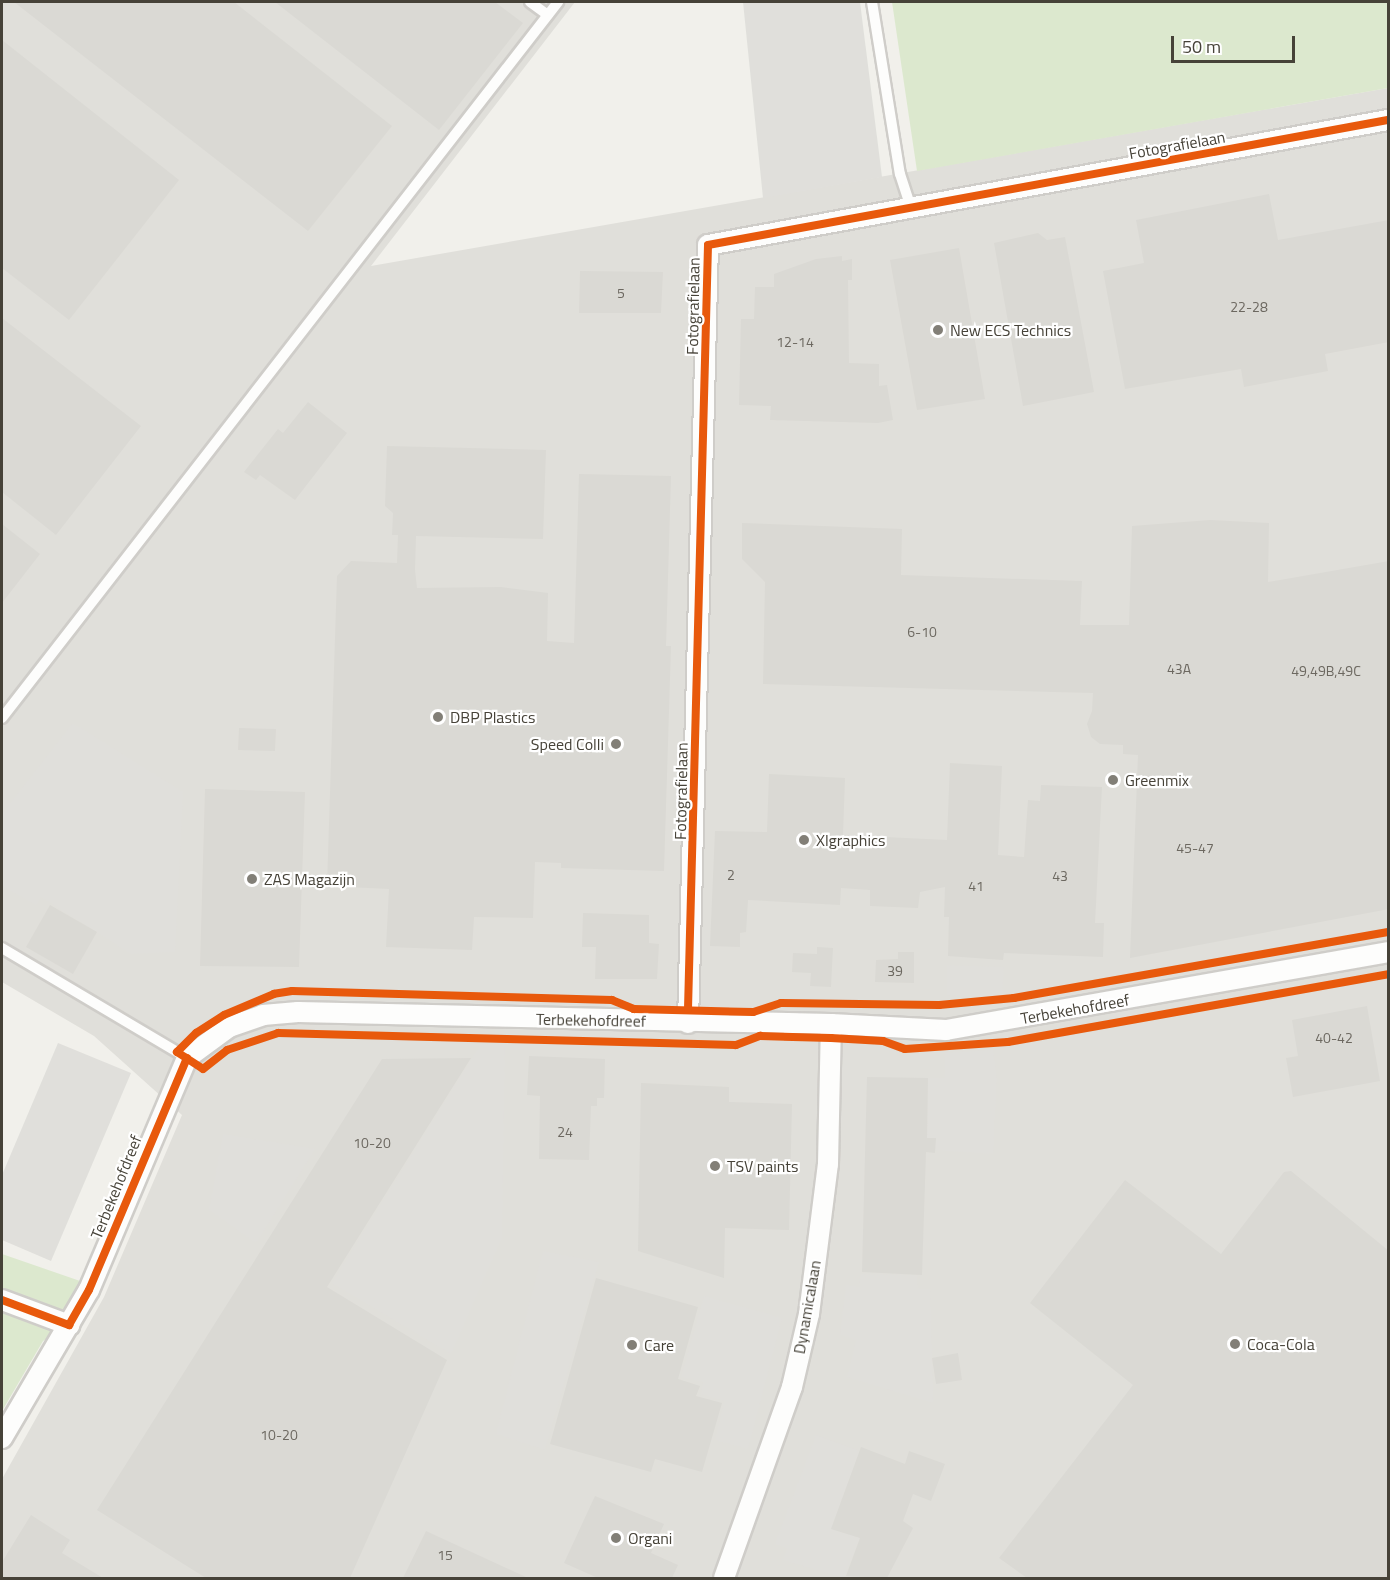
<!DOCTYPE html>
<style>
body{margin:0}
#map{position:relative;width:1390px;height:1580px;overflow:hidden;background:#f1f0eb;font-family:"Titillium Web",sans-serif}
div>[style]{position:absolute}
.industrial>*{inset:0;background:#e0dfda}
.green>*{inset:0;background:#dce8ce}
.parking>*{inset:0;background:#e0dfdb}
.building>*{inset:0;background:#dad9d4}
.roads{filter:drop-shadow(2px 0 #cfcdc9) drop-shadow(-2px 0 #cfcdc9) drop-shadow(0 2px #cfcdc9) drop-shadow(0 -2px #cfcdc9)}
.service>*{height:10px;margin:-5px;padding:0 5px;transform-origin:5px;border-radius:5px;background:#fdfdfc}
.minor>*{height:20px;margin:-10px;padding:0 10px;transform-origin:10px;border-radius:10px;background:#fdfdfc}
.cycleway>*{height:8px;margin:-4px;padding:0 4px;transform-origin:4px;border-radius:4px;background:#e8590c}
.dots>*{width:16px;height:16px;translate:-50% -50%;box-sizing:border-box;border:3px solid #fff;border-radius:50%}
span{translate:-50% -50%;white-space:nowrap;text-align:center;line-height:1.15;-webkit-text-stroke:4.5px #fff;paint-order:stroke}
.number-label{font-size:14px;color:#6c6860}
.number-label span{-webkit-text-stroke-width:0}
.street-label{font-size:16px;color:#464238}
.poi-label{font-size:16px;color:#464238}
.left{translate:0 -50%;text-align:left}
.right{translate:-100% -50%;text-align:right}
.frame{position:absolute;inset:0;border:3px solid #464238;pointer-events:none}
.scale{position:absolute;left:1171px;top:36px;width:124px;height:27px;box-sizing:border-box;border:3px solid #464238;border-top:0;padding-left:8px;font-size:18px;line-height:21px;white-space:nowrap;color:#464238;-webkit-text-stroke:4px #fff;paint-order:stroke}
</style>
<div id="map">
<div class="industrial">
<div style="clip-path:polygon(2px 2px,575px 2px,371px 266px,1388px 88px,1388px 1578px,2px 1578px,2px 1479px,104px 1297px,182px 1115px,94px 1036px,2px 982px)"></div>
</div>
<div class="green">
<div style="clip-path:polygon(892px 2px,1388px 2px,1388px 88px,917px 171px)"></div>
<div style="clip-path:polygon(2px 1254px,83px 1282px,69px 1325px,43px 1341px,2px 1411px)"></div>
</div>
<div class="parking">
<div style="clip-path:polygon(743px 2px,860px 2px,882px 177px,763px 198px)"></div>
<div style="clip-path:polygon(73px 723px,183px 792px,175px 952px,131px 954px,41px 897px,36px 905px,2px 886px,2px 814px)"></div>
<div style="clip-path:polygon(947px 965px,1004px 967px,1002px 997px,947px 995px)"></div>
<div style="clip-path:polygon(58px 1043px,131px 1073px,51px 1261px,2px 1240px,2px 1175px)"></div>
<div style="clip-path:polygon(481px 1044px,505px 1045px,502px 1238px,451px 1354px,332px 1283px)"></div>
<div style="clip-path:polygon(993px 1050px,997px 1079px,993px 1154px,935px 1150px,936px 1138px,927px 1138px,928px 1078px,945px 1078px,945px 1053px)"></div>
<div style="clip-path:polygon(223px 1134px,315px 1149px,256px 1243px,209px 1210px)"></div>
<div style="clip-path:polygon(543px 1251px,599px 1262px,545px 1450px,496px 1434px)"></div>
<div style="clip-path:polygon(861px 1274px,917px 1275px,918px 1288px,930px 1289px,933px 1403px,847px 1377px,856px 1340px,840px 1335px,846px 1285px,859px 1287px)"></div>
<div style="clip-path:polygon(704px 1296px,782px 1318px,748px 1449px,715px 1440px,724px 1401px,701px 1394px,703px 1382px,681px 1377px)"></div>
<div style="clip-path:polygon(816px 1435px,860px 1451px,831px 1528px,860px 1538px,844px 1578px,783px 1560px,787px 1548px,775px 1544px)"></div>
</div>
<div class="building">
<div style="clip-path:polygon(14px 2px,234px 2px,392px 126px,308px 231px)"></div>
<div style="clip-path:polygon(275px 2px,495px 2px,523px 23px,439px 130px)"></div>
<div style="clip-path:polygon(2px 40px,179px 180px,69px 320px,2px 268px)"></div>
<div style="clip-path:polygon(1269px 194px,1278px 240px,1389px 220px,1389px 342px,1325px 354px,1328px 371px,1244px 387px,1241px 369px,1125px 389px,1103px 271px,1144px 263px,1136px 220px)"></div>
<div style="clip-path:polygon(1038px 233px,1047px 240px,1065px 237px,1094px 392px,1023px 406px,994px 243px)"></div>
<div style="clip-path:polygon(959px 248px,985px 399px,917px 410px,890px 260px)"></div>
<div style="clip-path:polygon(842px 256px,842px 261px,852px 259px,852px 280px,848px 280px,849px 363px,879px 364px,879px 386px,887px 385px,893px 420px,878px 423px,770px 420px,771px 406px,739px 405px,741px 319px,754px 319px,755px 287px,774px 287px,774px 274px,816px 259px)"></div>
<div style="clip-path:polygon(580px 271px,663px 272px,661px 313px,579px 313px)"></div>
<div style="clip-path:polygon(2px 318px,141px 426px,56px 535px,2px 492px)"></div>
<div style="clip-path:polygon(308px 402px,347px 433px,295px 500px,260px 475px,256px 480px,244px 472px,278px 429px,283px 433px)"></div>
<div style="clip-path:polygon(387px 446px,546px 450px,543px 539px,416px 536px,415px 570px,417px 588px,501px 587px,548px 593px,547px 641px,574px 643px,579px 474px,671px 476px,666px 646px,671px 646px,664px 871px,561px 868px,561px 863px,535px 862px,533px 918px,474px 917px,472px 950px,386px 947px,389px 889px,327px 886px,337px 576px,351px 561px,397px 563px,398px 535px,392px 535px,393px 513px,385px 506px)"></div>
<div style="clip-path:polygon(1210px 520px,1269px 523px,1268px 582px,1389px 561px,1389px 909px,1130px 958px,1138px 755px,1123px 754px,1123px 745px,1100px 744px,1091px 737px,1087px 724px,1092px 711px,1093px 693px,763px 684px,765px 582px,742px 559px,742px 523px,902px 529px,901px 575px,1082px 581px,1080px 625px,1129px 625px,1132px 526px)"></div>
<div style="clip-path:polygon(2px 524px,40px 554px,2px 603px)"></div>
<div style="clip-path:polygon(239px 728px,276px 729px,275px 751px,238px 750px)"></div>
<div style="clip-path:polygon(950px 763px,1002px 766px,998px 855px,1024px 857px,1028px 800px,1040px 801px,1041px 785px,1102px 787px,1095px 923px,1104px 923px,1103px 957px,1004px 953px,1003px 960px,948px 956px,949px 917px,944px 917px,945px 887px,920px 892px,918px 908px,870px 906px,870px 890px,841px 888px,840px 905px,748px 900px,746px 932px,740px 933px,740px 947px,710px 946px,715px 831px,767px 832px,769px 774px,845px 778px,843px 835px,947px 840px)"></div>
<div style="clip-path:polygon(205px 789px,305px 792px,299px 967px,200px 966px)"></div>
<div style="clip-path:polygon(50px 905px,97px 932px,73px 974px,26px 947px)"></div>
<div style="clip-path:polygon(583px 913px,649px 915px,649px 943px,659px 944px,657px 979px,595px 979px,596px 947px,582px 947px)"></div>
<div style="clip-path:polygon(817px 947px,833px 948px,831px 987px,810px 986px,811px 973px,792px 972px,793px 953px,817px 954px)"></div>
<div style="clip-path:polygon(898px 952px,914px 952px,914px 983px,875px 982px,876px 960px,898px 959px)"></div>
<div style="clip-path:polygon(1367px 1006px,1380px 1081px,1293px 1097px,1286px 1058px,1298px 1056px,1292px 1020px)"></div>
<div style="clip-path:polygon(529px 1056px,605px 1059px,604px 1098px,597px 1098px,597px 1106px,591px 1106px,589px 1160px,539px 1159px,540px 1096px,527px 1095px)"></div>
<div style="clip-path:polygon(471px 1058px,327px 1287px,447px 1360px,350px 1578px,206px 1578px,97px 1510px,382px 1059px)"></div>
<div style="clip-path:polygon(867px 1077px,928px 1078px,927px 1138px,936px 1138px,935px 1153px,926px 1152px,922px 1275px,862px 1272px)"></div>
<div style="clip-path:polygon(641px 1083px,729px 1087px,729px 1102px,792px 1104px,789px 1230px,725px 1228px,724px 1278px,638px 1251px)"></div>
<div style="clip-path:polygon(1291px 1171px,1389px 1251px,1389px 1578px,1027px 1578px,999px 1558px,1133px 1385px,1030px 1303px,1125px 1180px,1221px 1254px,1284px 1172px)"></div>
<div style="clip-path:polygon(596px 1278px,698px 1307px,678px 1379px,700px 1386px,696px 1396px,722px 1403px,702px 1472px,655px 1459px,651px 1472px,550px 1444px)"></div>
<div style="clip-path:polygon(958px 1353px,962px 1380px,936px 1384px,932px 1358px)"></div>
<div style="clip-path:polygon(861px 1447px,905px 1464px,909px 1451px,945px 1464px,931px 1501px,913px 1494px,903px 1521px,913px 1528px,887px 1578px,846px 1576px,860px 1538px,831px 1529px)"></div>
<div style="clip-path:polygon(595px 1496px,664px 1524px,651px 1553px,678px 1565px,672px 1578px,598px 1578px,564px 1563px)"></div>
<div style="clip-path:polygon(31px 1515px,70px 1540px,62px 1553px,103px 1578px,2px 1578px,2px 1562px)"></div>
<div style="clip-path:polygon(426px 1531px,528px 1578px,403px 1578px)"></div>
</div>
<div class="roads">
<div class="service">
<div style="left:530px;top:2px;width:22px;rotate:36deg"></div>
<div style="left:872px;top:2px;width:174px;rotate:80.8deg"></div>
<div style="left:900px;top:174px;width:35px;rotate:72deg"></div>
<div style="left:2px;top:718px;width:907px;rotate:-52.17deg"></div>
<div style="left:2px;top:948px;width:215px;rotate:30.7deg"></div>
</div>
<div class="minor">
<div style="left:688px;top:1023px;width:778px;rotate:-88.53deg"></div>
<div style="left:708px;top:245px;width:691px;rotate:-10.42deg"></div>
<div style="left:2px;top:1300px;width:72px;rotate:20.5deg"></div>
<div style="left:2px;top:1438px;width:172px;rotate:-59.6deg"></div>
<div style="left:89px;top:1290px;width:252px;rotate:-67.1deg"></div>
<div style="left:187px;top:1058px;width:52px;rotate:-36.4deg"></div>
<div style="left:229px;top:1027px;width:36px;rotate:-19deg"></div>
<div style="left:263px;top:1015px;width:35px;rotate:-5deg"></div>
<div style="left:298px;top:1012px;width:533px;rotate:1.29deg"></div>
<div style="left:831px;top:1024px;width:115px;rotate:3deg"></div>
<div style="left:946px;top:1030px;width:449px;rotate:-10deg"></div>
<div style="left:724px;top:1578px;width:203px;rotate:-70.4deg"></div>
<div style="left:792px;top:1387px;width:75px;rotate:-76.9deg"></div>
<div style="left:809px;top:1314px;width:151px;rotate:-82.8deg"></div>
<div style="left:828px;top:1164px;width:140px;rotate:-88.8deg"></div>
</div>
</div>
<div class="cycleway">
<div style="left:1388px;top:932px;width:380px;rotate:170deg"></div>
<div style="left:1014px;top:998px;width:75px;rotate:174.7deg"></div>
<div style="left:939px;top:1005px;width:158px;rotate:-179.3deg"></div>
<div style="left:781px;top:1003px;width:29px;rotate:162deg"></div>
<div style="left:753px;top:1012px;width:119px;rotate:-178.6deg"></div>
<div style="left:634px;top:1009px;width:24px;rotate:-158deg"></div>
<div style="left:612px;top:1000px;width:320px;rotate:-178.4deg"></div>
<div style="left:292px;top:991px;width:18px;rotate:171deg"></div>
<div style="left:274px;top:994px;width:54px;rotate:157.2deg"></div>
<div style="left:224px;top:1015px;width:33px;rotate:147deg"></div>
<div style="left:196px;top:1033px;width:27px;rotate:135deg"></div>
<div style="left:177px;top:1052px;width:31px;rotate:33deg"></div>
<div style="left:203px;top:1069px;width:31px;rotate:-38deg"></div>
<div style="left:227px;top:1050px;width:54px;rotate:-18.4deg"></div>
<div style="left:278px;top:1033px;width:458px;rotate:1.5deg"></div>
<div style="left:736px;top:1045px;width:26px;rotate:-21deg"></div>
<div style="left:760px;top:1036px;width:71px;rotate:1.6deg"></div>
<div style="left:831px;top:1038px;width:52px;rotate:3.3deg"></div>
<div style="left:883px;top:1041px;width:23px;rotate:20deg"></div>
<div style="left:905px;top:1049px;width:103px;rotate:-3.9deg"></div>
<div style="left:1008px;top:1042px;width:386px;rotate:-10.1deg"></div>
<div style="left:688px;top:1009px;width:764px;rotate:-88.5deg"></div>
<div style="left:708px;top:245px;width:691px;rotate:-10.42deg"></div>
<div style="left:2px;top:1300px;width:72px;rotate:20.5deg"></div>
<div style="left:69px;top:1325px;width:40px;rotate:-60.3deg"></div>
<div style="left:89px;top:1290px;width:252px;rotate:-67.1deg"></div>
</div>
<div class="dots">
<div style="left:938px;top:330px;background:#827f77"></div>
<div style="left:438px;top:717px;background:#827f77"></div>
<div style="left:616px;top:744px;background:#827f77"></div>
<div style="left:1113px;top:780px;background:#827f77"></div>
<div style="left:804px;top:840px;background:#827f77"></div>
<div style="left:252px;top:879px;background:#827f77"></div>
<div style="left:715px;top:1166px;background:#827f77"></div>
<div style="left:1235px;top:1344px;background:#827f77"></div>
<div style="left:632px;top:1345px;background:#827f77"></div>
<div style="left:616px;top:1538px;background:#827f77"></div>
</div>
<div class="number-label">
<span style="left:621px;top:293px">5</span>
<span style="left:1249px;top:307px">22-28</span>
<span style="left:795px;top:342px">12-14</span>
<span style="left:922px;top:632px">6-10</span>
<span style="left:1179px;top:669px">43A</span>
<span style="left:1326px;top:671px">49,49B,49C</span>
<span style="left:1195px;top:848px">45-47</span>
<span style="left:731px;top:875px">2</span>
<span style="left:1060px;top:876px">43</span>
<span style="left:976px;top:886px">41</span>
<span style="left:895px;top:971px">39</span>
<span style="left:1334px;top:1038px">40-42</span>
<span style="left:565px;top:1132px">24</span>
<span style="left:372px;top:1143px">10-20</span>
<span style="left:279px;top:1435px">10-20</span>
<span style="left:445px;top:1555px">15</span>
</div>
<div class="street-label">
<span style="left:1177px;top:145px;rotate:-10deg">Fotografielaan</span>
<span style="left:693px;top:306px;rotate:-89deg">Fotografielaan</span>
<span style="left:681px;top:791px;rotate:-89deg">Fotografielaan</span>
<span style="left:1075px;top:1009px;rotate:-10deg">Terbekehofdreef</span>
<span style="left:591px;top:1020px;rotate:1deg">Terbekehofdreef</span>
<span style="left:116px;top:1187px;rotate:-68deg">Terbekehofdreef</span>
<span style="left:807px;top:1307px;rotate:-80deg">Dynamicalaan</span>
</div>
<div class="poi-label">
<span class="left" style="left:950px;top:330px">New ECS Technics</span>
<span class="left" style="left:450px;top:717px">DBP Plastics</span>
<span class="right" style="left:604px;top:744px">Speed Colli</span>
<span class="left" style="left:1125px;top:780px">Greenmix</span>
<span class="left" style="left:816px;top:840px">Xlgraphics</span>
<span class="left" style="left:264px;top:879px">ZAS Magazijn</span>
<span class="left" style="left:727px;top:1166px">TSV paints</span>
<span class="left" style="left:1247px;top:1344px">Coca-Cola</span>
<span class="left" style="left:644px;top:1345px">Care</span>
<span class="left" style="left:628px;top:1538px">Organi</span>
</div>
<div class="frame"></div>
<div class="scale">50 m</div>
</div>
